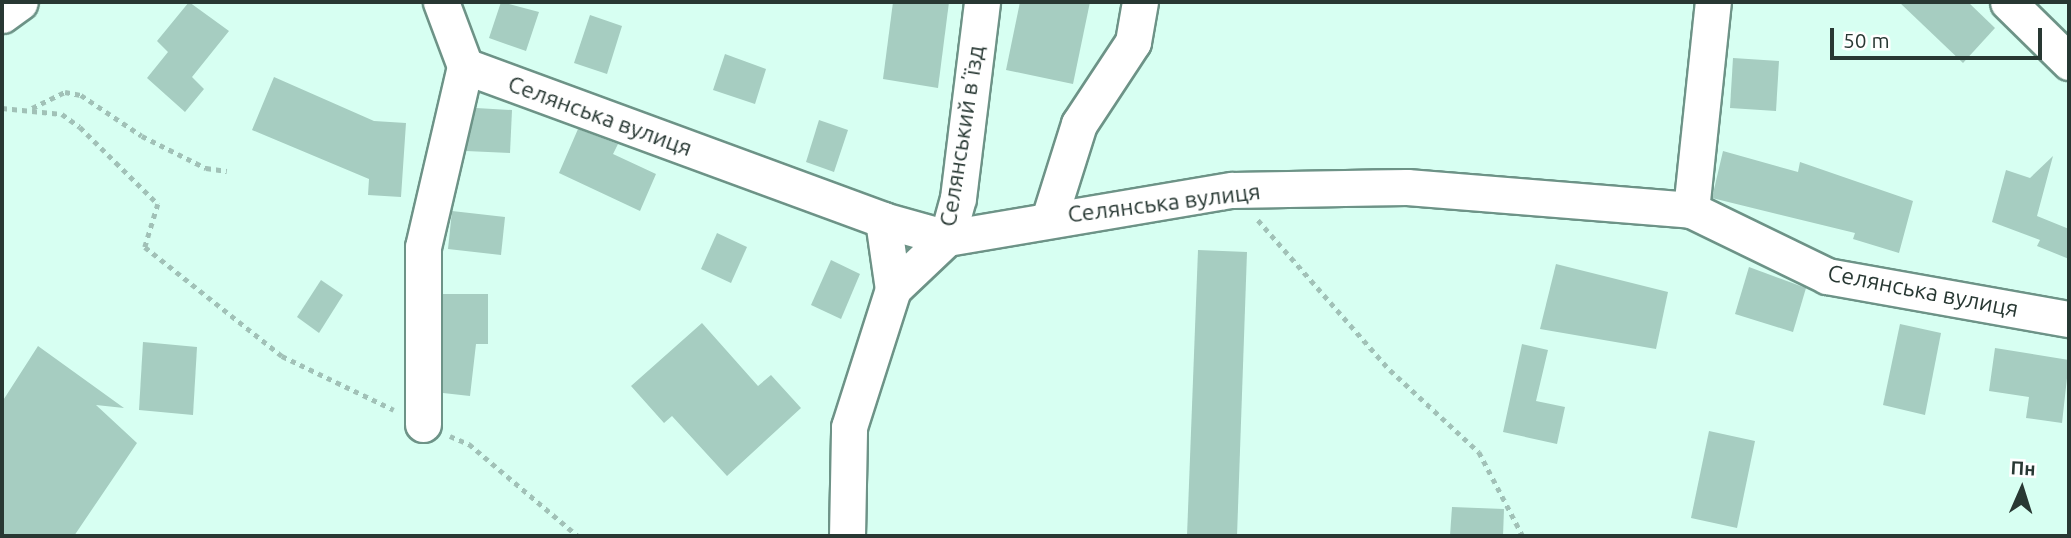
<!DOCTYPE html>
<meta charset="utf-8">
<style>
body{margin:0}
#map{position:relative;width:2071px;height:538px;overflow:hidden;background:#d7fff2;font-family:Ubuntu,sans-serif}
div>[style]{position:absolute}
.building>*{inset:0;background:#a6cdc1}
.path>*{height:4.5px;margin-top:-2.25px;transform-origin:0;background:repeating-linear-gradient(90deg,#a1c1b7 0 5px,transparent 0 10px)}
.roads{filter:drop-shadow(2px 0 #6d9387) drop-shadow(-2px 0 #6d9387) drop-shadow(0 2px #6d9387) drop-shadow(0 -2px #6d9387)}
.minor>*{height:35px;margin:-17.5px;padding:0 17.5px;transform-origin:17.5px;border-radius:17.5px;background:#fff}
span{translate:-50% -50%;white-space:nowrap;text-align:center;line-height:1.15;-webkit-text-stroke:5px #fff;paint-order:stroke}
.street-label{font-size:23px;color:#283833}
.frame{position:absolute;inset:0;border:4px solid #283833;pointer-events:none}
.north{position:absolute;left:1987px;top:454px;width:70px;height:70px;-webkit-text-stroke:5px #fff;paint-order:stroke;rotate:3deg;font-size:19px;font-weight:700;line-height:28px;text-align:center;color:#283833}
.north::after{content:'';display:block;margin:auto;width:24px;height:32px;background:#283833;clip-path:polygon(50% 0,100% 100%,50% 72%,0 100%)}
.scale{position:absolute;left:1830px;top:28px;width:212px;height:32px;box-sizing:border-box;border:4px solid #283833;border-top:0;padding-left:9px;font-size:21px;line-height:24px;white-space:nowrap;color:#283833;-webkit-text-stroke:5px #fff;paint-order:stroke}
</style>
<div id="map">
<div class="building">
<div style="clip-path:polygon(189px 2px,229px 31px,192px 77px,204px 89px,185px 112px,147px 78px,168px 52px,157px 41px)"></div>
<div style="clip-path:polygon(501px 2px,539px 12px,526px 51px,489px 38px)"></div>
<div style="clip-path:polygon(893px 2px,949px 2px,938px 88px,883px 79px)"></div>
<div style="clip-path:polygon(1020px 2px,1090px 2px,1073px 84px,1006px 70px)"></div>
<div style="clip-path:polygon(1899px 2px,1968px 2px,1995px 28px,1963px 63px)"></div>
<div style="clip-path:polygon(590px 15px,622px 26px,607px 74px,574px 63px)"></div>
<div style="clip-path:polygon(725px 54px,766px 69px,755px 104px,713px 90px)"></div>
<div style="clip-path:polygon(1733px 58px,1779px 61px,1776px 111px,1730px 108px)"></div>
<div style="clip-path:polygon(274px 77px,374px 121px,406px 123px,401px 197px,368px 195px,369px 179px,252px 130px)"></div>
<div style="clip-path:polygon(476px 108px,512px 110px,510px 153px,466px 151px)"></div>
<div style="clip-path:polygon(819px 120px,848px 130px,834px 172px,806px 162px)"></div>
<div style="clip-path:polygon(578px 129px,618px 144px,613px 154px,656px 174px,640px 211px,559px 173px)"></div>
<div style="clip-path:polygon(1723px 151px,1798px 172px,1800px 162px,1913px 201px,1899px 253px,1853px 239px,1855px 233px,1712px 198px)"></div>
<div style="clip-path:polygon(2053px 156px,2037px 216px,2069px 229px,2069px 259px,2037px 246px,2040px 240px,1992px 222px,2006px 170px,2030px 178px)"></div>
<div style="clip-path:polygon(452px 211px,505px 217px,501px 255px,448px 249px)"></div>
<div style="clip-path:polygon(717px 233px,747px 247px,731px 283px,701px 269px)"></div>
<div style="clip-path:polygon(1198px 250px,1247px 252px,1237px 536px,1187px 536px)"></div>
<div style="clip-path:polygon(831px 260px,860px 274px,841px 319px,811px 305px)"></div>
<div style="clip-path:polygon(1556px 264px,1668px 292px,1656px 349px,1540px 329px)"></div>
<div style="clip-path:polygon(1749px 267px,1806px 288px,1793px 332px,1735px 314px)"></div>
<div style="clip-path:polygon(321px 280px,343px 295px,319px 333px,297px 317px)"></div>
<div style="clip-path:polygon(443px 294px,488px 294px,488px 344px,476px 344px,470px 396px,443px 393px)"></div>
<div style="clip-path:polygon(702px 323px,758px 386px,771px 375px,801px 408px,727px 476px,672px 416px,664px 423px,631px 386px)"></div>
<div style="clip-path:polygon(1900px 324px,1941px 333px,1925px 415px,1883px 405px)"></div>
<div style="clip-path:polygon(143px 342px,197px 347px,193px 415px,139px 410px)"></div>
<div style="clip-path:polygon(1522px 344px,1548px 350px,1536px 401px,1565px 407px,1557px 444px,1503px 432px)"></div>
<div style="clip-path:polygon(38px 346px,124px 408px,96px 405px,137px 443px,74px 536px,2px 536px,2px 402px)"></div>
<div style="clip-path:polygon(1995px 348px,2069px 360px,2062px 423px,2026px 418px,2029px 397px,1989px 391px)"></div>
<div style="clip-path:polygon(1709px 431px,1755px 441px,1737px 528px,1691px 518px)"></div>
<div style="clip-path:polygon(1452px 507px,1504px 509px,1503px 536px,1450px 536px)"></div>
</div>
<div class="path">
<div style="left:2px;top:108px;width:60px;rotate:5.7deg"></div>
<div style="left:62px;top:114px;width:22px;rotate:36deg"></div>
<div style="left:80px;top:127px;width:110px;rotate:44.6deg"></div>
<div style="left:158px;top:204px;width:45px;rotate:106.8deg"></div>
<div style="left:145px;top:247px;width:175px;rotate:38.5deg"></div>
<div style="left:282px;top:356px;width:124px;rotate:25.7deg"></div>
<div style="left:32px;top:108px;width:37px;rotate:-26deg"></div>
<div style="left:65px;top:92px;width:16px;rotate:11deg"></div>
<div style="left:81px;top:95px;width:73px;rotate:33.9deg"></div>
<div style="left:142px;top:136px;width:72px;rotate:26.6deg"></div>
<div style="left:206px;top:168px;width:21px;rotate:8deg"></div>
<div style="left:1258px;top:220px;width:200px;rotate:48.7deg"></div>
<div style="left:1390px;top:370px;width:121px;rotate:42.7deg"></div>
<div style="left:1479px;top:452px;width:95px;rotate:62.4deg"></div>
<div style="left:450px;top:436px;width:21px;rotate:23deg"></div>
<div style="left:469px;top:444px;width:143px;rotate:40.2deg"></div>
</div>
<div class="roads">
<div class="minor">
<div style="left:441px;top:2px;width:68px;rotate:69.4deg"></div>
<div style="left:465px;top:66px;width:445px;rotate:20.2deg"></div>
<div style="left:883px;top:220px;width:66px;rotate:15.7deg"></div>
<div style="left:947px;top:238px;width:289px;rotate:-9.6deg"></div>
<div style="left:1232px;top:190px;width:175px;rotate:-1deg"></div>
<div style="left:1407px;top:187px;width:285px;rotate:4.6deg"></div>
<div style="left:1691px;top:210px;width:151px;rotate:25.9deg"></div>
<div style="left:1827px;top:276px;width:246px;rotate:10.1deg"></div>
<div style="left:2008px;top:2px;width:86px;rotate:44.5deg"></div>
<div style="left:2px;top:15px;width:22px;rotate:-36deg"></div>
<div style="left:1691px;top:210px;width:209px;rotate:-84deg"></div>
<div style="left:1049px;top:219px;width:100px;rotate:-72.5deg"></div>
<div style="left:1079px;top:124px;width:98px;rotate:-56.6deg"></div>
<div style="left:1133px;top:42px;width:41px;rotate:-80.1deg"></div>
<div style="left:883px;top:220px;width:70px;rotate:81.8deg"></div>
<div style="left:423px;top:424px;width:177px;rotate:-90deg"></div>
<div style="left:423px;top:247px;width:186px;rotate:-76.9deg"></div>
<div style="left:847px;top:536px;width:109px;rotate:-88.9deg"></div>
<div style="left:849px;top:427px;width:145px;rotate:-72.3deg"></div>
<div style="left:893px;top:289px;width:74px;rotate:-43.4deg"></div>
<div style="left:947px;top:238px;width:41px;rotate:-74.6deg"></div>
<div style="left:958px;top:198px;width:197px;rotate:-83deg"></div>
</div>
</div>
<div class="street-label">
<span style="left:600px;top:116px;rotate:20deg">Селянська вулиця</span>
<span style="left:962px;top:136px;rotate:-81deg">Селянський вʼїзд</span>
<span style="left:1164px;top:203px;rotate:-7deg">Селянська вулиця</span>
<span style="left:1923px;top:291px;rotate:11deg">Селянська вулиця</span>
</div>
<div class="frame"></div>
<div class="north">Пн</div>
<div class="scale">50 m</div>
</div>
